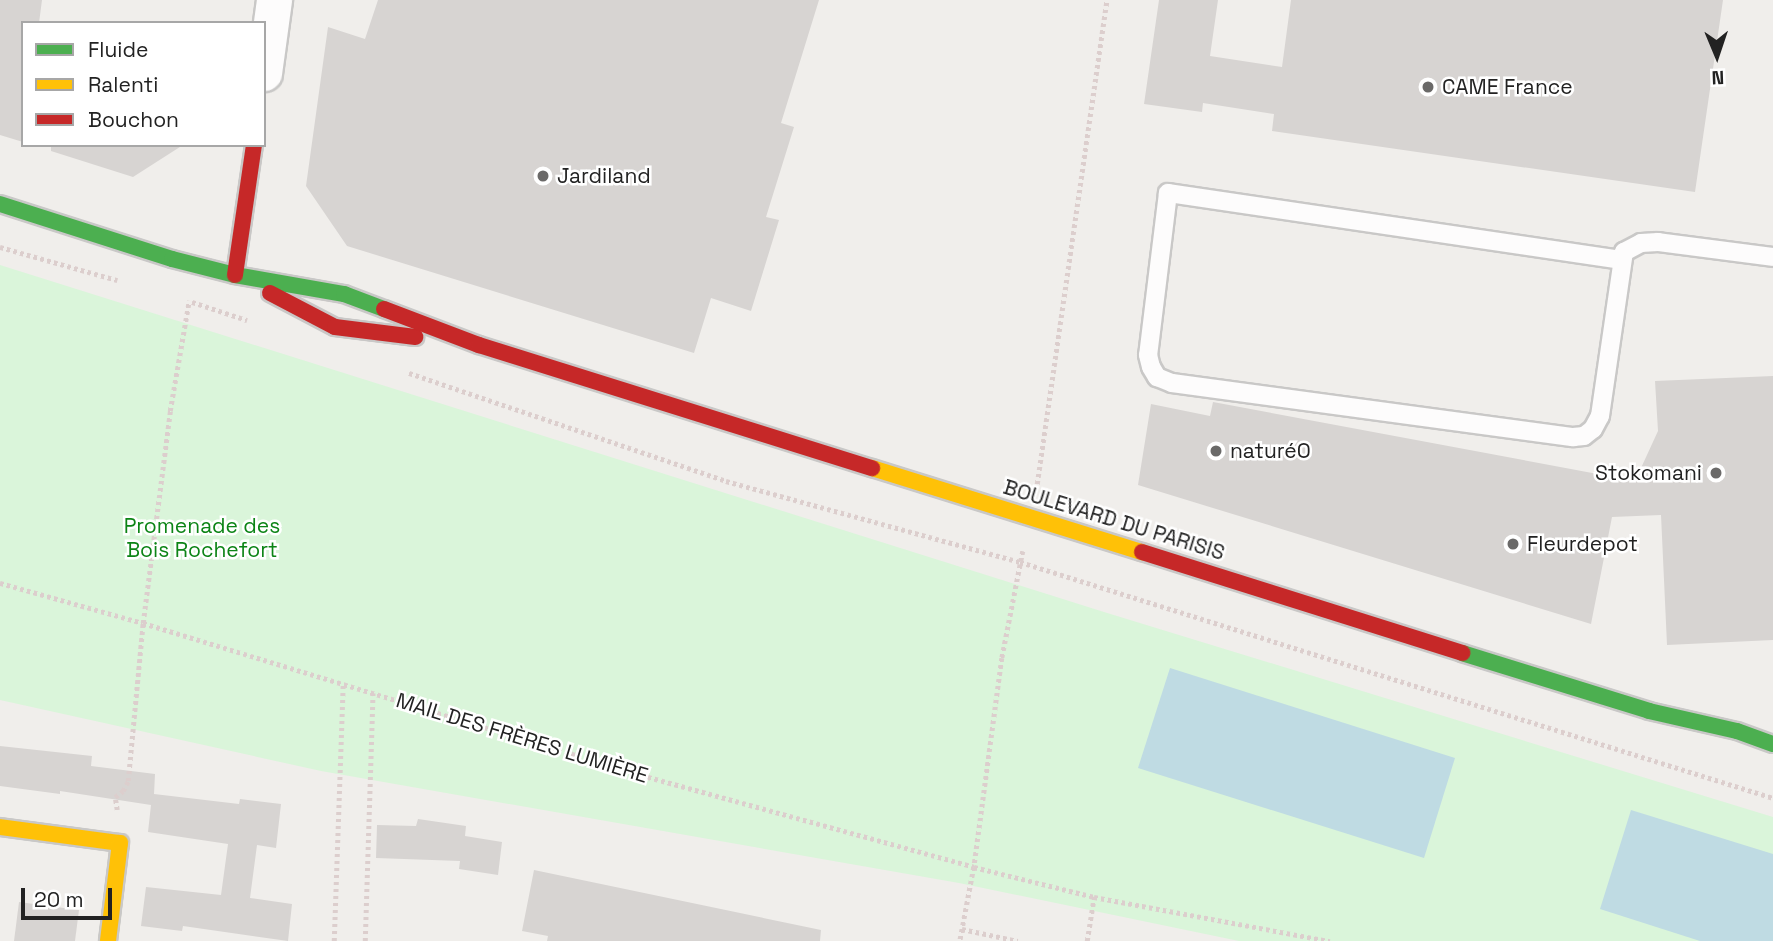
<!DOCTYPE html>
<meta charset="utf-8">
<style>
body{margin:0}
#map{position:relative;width:1773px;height:941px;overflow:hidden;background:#f0eeeb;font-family:"Space Grotesk",sans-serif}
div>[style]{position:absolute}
.park>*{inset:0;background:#daf5da}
.water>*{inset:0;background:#bfdbe3}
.building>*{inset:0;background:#d7d4d2}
.path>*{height:4.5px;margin-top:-2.25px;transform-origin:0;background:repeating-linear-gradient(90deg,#dccecd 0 3.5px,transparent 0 7px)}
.roads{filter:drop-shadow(2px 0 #c9c8c7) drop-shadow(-2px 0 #c9c8c7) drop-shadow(0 2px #c9c8c7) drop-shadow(0 -2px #c9c8c7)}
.lane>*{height:18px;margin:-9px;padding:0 9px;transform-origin:9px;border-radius:9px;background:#fdfcfc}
.street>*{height:35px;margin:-17.5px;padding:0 17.5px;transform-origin:17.5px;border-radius:17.5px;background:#fdfcfc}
.fast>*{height:16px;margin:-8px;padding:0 8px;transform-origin:8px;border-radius:8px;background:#4caf50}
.slow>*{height:16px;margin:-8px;padding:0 8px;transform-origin:8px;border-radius:8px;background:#ffc107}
.jam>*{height:16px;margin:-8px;padding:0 8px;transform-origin:8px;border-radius:8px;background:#c62828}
.dots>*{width:19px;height:19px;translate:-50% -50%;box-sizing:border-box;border:4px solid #fff;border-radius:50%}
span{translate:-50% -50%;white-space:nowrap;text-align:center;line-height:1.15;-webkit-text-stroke:5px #fff;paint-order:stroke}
.poi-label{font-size:21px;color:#222}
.left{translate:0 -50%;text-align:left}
.right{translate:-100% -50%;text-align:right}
.street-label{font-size:21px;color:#222}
.park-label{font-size:21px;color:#0c8416}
.legend{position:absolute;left:21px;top:21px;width:245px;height:126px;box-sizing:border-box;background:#fff;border:2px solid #a7a7a7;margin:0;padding:9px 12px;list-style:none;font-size:21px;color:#222}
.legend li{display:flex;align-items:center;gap:14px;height:35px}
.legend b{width:35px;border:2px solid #a7a7a7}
.north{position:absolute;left:1682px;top:21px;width:70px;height:70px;-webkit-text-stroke:5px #fff;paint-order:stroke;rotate:178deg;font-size:19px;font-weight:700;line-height:28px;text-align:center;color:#222}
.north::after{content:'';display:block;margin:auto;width:24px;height:32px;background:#222;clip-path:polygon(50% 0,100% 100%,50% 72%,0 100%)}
.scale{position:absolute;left:21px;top:888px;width:91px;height:32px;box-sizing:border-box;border:4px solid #222;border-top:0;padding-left:9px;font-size:21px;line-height:24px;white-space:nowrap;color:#222;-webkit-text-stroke:5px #fff;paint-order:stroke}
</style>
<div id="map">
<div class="park">
<div style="clip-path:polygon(0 265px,1104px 612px,1773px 817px,1773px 941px,1239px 941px,959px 883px,321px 771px,0 700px)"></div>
</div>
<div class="water">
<div style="clip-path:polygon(1170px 668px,1455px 758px,1424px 858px,1138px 768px)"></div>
<div style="clip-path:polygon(1631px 810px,1773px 854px,1773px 941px,1700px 941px,1600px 909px)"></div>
</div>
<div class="building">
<div style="clip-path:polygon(0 0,42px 0,39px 23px,23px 23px,23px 142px,0 135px)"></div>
<div style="clip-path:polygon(378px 0,819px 0,781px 123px,794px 127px,766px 217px,779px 220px,751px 311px,711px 298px,694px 353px,347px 246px,306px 186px,328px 27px,365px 39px)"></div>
<div style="clip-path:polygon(1159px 0,1218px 0,1210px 56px,1282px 67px,1291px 0,1723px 0,1695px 192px,1272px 131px,1274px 114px,1203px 103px,1202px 112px,1144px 104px)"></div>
<div style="clip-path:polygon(51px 145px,183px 145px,133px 177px,51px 151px)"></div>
<div style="clip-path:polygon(1773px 376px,1773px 640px,1667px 645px,1661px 515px,1612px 517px,1591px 624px,1138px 485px,1151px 404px,1210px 416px,1213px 402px,1635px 481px,1658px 431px,1655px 381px)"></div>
<div style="clip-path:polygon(0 746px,92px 756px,91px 766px,155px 774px,154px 794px,239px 804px,240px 799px,281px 804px,276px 848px,257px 845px,250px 898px,292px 904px,288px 941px,183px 926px,182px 931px,141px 926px,146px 887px,221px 895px,228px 844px,148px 832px,151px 805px,60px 791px,60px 794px,0 786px)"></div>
<div style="clip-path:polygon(418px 819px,466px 826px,465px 836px,502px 842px,498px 875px,459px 869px,460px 861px,376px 858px,377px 825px,416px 826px)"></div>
<div style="clip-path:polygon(534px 870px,821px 930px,820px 941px,547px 941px,548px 936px,522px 931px)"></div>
<div style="clip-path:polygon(19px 902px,79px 910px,75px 941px,14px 941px)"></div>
</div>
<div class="path">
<div style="left:0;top:247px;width:122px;rotate:15.8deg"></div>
<div style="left:192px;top:302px;width:58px;rotate:18.1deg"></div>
<div style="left:409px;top:373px;width:335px;rotate:18.8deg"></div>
<div style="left:726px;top:481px;width:305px;rotate:15.4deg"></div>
<div style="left:1020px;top:562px;width:789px;rotate:17.4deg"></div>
<div style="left:1037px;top:484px;width:489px;rotate:-81.8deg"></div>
<div style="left:1023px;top:551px;width:109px;rotate:101.1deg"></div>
<div style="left:1002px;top:658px;width:211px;rotate:97.6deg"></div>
<div style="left:974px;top:867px;width:124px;rotate:14deg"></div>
<div style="left:1094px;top:897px;width:240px;rotate:10.6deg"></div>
<div style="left:0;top:583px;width:148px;rotate:15.6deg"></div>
<div style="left:143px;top:623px;width:521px;rotate:16.97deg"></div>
<div style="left:641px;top:775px;width:345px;rotate:15.4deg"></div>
<div style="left:974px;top:867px;width:75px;rotate:100.7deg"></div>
<div style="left:117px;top:810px;width:13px;rotate:-99deg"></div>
<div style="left:115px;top:797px;width:10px;rotate:-37deg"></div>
<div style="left:123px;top:791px;width:11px;rotate:-63deg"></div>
<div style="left:128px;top:781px;width:159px;rotate:-84.6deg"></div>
<div style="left:143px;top:623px;width:214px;rotate:-82.7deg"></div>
<div style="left:170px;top:411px;width:112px;rotate:-80.2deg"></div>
<div style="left:962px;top:929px;width:57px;rotate:12.1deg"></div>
<div style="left:334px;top:941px;width:257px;rotate:-88deg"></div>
<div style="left:365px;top:941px;width:248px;rotate:-88.2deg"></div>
<div style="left:1087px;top:941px;width:45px;rotate:-81deg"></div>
</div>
<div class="roads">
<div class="lane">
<div style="left:1622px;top:260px;width:459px;rotate:-171.6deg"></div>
<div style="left:1168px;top:193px;width:163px;rotate:97deg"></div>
<div style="left:1148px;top:355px;width:12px;rotate:76deg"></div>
<div style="left:1151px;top:367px;width:12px;rotate:59deg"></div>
<div style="left:1157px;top:377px;width:16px;rotate:22deg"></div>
<div style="left:1172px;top:383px;width:405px;rotate:7.7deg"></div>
<div style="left:1573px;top:437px;width:11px;rotate:-5deg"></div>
<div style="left:1584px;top:436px;width:11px;rotate:-38deg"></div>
<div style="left:1593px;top:429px;width:15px;rotate:-62deg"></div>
<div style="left:1600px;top:416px;width:166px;rotate:-81.7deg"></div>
<div style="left:1624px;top:252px;width:19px;rotate:-28deg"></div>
<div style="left:1641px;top:243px;width:17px;rotate:-3deg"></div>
<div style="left:1658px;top:242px;width:116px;rotate:7.4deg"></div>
</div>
<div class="street">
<div style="left:264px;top:73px;width:74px;rotate:-82.2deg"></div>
</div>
<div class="fast">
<div style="left:0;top:204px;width:181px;rotate:17.7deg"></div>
<div style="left:172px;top:259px;width:65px;rotate:14.3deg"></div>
<div style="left:235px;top:275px;width:111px;rotate:9.9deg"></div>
<div style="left:344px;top:294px;width:43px;rotate:20.6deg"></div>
<div style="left:1462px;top:653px;width:196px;rotate:17.2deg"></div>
<div style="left:1649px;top:711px;width:90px;rotate:12.8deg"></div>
<div style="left:1737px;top:731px;width:38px;rotate:20deg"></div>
</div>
<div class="slow">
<div style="left:872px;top:468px;width:283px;rotate:17.3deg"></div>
<div style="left:0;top:827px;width:121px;rotate:7.6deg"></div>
<div style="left:120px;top:843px;width:99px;rotate:97deg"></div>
</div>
<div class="jam">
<div style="left:235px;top:275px;width:131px;rotate:-81.7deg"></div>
<div style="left:270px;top:293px;width:73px;rotate:27.6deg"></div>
<div style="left:335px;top:327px;width:81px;rotate:7.1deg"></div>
<div style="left:384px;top:309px;width:102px;rotate:20.8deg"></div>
<div style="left:479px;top:345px;width:412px;rotate:17.4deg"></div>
<div style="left:1142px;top:552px;width:336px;rotate:17.5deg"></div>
</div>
</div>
<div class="dots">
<div style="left:1428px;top:87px;background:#6a6968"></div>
<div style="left:543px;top:176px;background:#6a6968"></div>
<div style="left:1216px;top:451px;background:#6a6968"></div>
<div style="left:1716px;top:473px;background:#6a6968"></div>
<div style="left:1513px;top:544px;background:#6a6968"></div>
</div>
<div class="poi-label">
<span class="left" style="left:1442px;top:87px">CAME France</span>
<span class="left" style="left:557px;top:176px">Jardiland</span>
<span class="left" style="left:1230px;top:451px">naturéO</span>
<span class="right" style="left:1702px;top:473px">Stokomani</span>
<span class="left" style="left:1527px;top:544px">Fleurdepot</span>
</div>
<div class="street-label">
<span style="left:1114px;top:520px;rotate:17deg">BOULEVARD DU PARISIS</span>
<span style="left:522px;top:738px;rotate:17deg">MAIL DES FRÈRES LUMIÈRE</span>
</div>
<div class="park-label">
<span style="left:202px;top:538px">Promenade des<br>Bois Rochefort</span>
</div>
<ul class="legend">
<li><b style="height:9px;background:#4caf50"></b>Fluide</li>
<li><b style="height:9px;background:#ffc107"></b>Ralenti</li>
<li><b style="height:9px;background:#c62828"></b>Bouchon</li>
</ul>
<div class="north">N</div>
<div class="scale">20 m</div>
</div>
